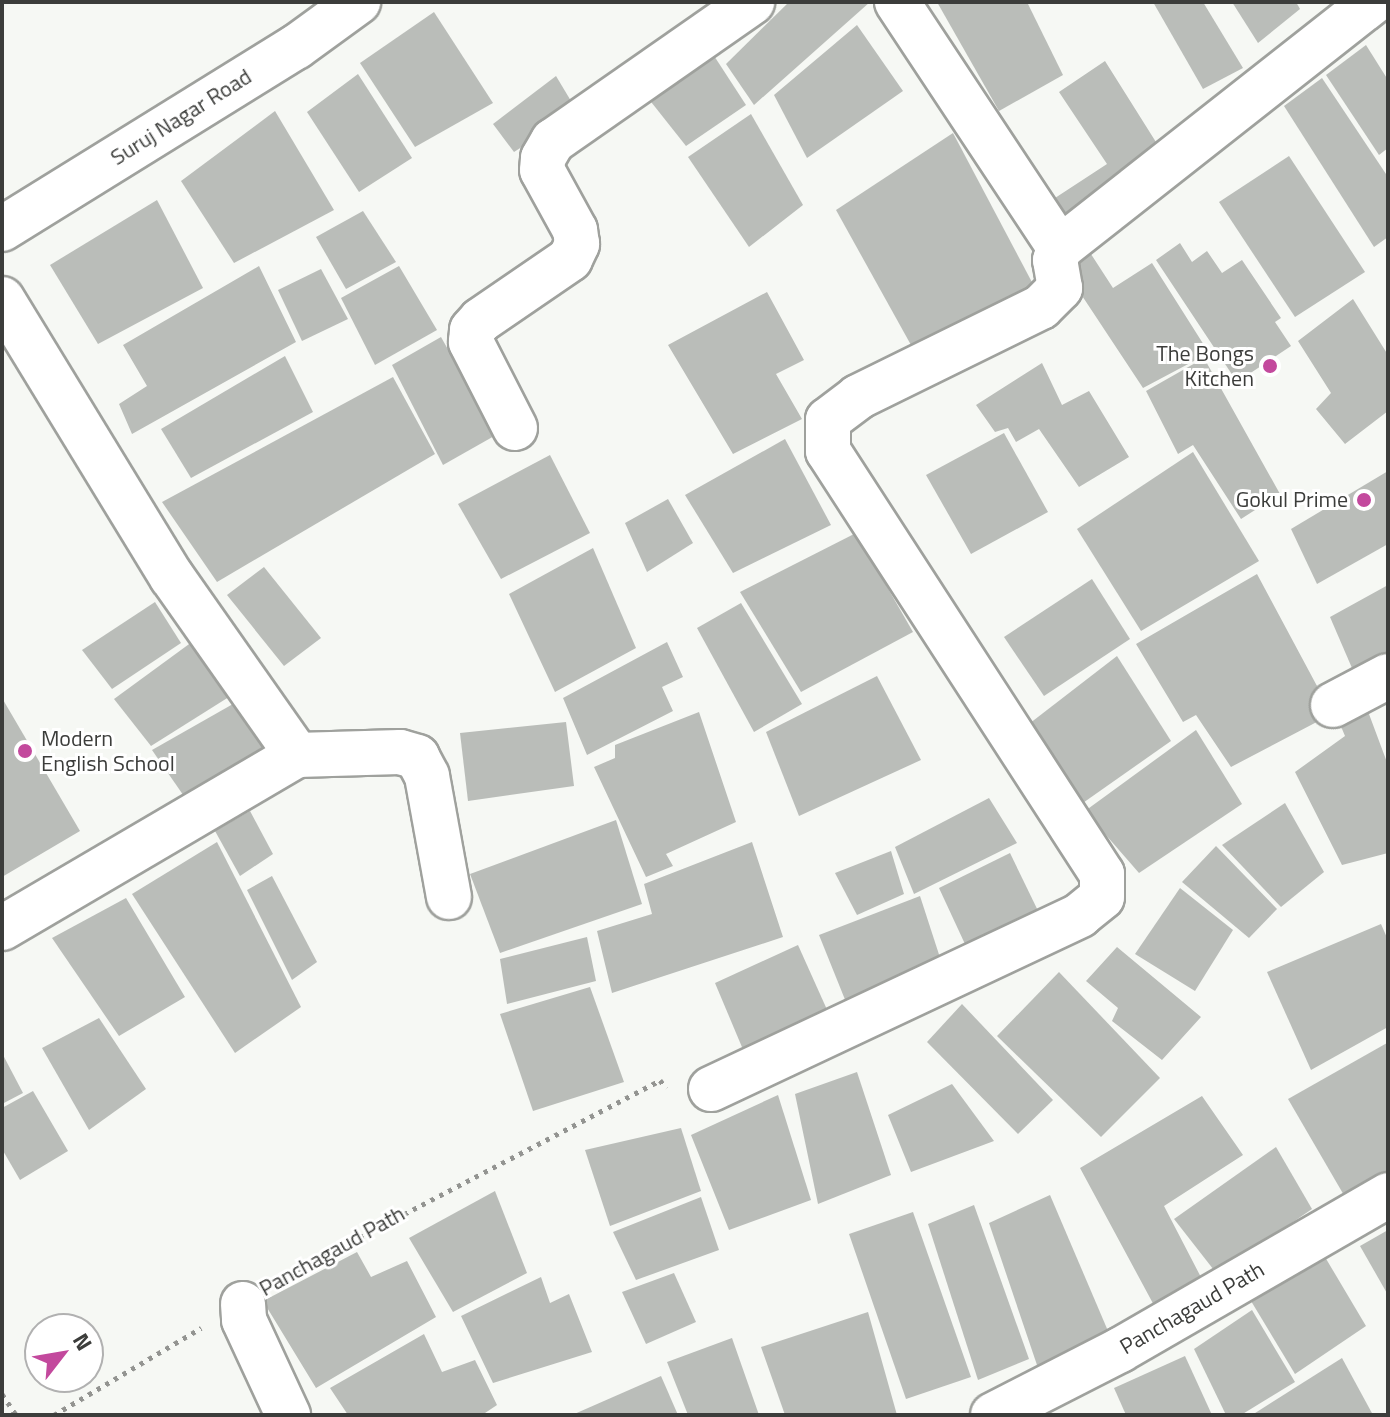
<!DOCTYPE html>
<style>
body{margin:0}
#map{position:relative;width:1390px;height:1417px;overflow:hidden;background:#f6f8f4;font-family:"Titillium Web",sans-serif}
div>[style]{position:absolute}
.building>*{inset:0;background:#babdb9}
.path>*{height:5px;margin-top:-2.5px;transform-origin:0;background:repeating-linear-gradient(90deg,#939491 0 4px,transparent 0 10px)}
.roads{filter:drop-shadow(2px 0 #9fa19d) drop-shadow(-2px 0 #9fa19d) drop-shadow(0 2px #9fa19d) drop-shadow(0 -2px #9fa19d)}
.minor>*{height:44px;margin:-22px;padding:0 22px;transform-origin:22px;border-radius:22px;background:#fff}
.dots>*{width:22px;height:22px;translate:-50% -50%;box-sizing:border-box;border:4px solid #fff;border-radius:50%}
span{translate:-50% -50%;white-space:nowrap;text-align:center;line-height:1.15;-webkit-text-stroke:6px #fff;paint-order:stroke}
.street-label{font-size:22px;color:#3c3d3b}
.poi-label{font-size:22px;color:#3c3d3b}
.right{translate:-100% -50%;text-align:right}
.left{translate:0 -50%;text-align:left}
.frame{position:absolute;inset:0;border:4px solid #3c3d3b;pointer-events:none}
.north{position:absolute;left:24px;top:1313px;width:80px;height:80px;box-sizing:border-box;background:#fff;border:2px solid #b1b1b1;border-radius:50%;rotate:59deg;font-size:22px;font-weight:700;line-height:32px;text-align:center;color:#3c3d3b}
.north::after{content:'';display:block;margin:auto;width:28px;height:36px;background:#c3499d;clip-path:polygon(50% 0,100% 100%,50% 72%,0 100%)}
</style>
<div id="map">
<div class="building">
<div style="clip-path:polygon(789px 2px,870px 2px,754px 105px,726px 64px)"></div>
<div style="clip-path:polygon(937px 2px,1027px 2px,1063px 75px,999px 111px)"></div>
<div style="clip-path:polygon(1153px 2px,1203px 2px,1243px 68px,1203px 89px)"></div>
<div style="clip-path:polygon(1232px 2px,1296px 2px,1300px 9px,1258px 43px)"></div>
<div style="clip-path:polygon(434px 12px,493px 103px,415px 147px,360px 63px)"></div>
<div style="clip-path:polygon(857px 25px,903px 91px,807px 158px,774px 95px)"></div>
<div style="clip-path:polygon(707px 45px,746px 105px,686px 146px,644px 93px)"></div>
<div style="clip-path:polygon(1366px 45px,1388px 80px,1388px 148px,1379px 155px,1326px 75px)"></div>
<div style="clip-path:polygon(1105px 61px,1166px 158px,1071px 227px,1055px 198px,1107px 164px,1059px 92px)"></div>
<div style="clip-path:polygon(358px 74px,412px 158px,359px 192px,307px 112px)"></div>
<div style="clip-path:polygon(556px 76px,577px 111px,514px 152px,493px 124px)"></div>
<div style="clip-path:polygon(1322px 78px,1388px 177px,1388px 237px,1374px 247px,1284px 106px)"></div>
<div style="clip-path:polygon(275px 111px,334px 210px,234px 263px,181px 181px)"></div>
<div style="clip-path:polygon(751px 114px,803px 205px,749px 247px,688px 157px)"></div>
<div style="clip-path:polygon(953px 133px,1034px 286px,911px 345px,836px 210px)"></div>
<div style="clip-path:polygon(1289px 156px,1365px 272px,1295px 317px,1219px 202px)"></div>
<div style="clip-path:polygon(157px 200px,203px 288px,98px 344px,50px 265px)"></div>
<div style="clip-path:polygon(363px 211px,396px 262px,346px 289px,316px 237px)"></div>
<div style="clip-path:polygon(1180px 243px,1192px 262px,1207px 251px,1222px 273px,1242px 260px,1281px 318px,1275px 322px,1291px 346px,1237px 382px,1156px 260px)"></div>
<div style="clip-path:polygon(1089px 251px,1113px 288px,1152px 263px,1209px 353px,1143px 388px,1063px 267px)"></div>
<div style="clip-path:polygon(259px 266px,296px 342px,132px 434px,119px 404px,147px 386px,123px 345px)"></div>
<div style="clip-path:polygon(399px 266px,437px 330px,375px 365px,341px 298px)"></div>
<div style="clip-path:polygon(321px 269px,348px 319px,302px 341px,278px 290px)"></div>
<div style="clip-path:polygon(767px 292px,804px 360px,776px 374px,802px 419px,733px 454px,668px 345px)"></div>
<div style="clip-path:polygon(1353px 299px,1388px 355px,1388px 411px,1345px 444px,1316px 409px,1331px 393px,1298px 341px)"></div>
<div style="clip-path:polygon(441px 337px,496px 435px,443px 465px,392px 365px)"></div>
<div style="clip-path:polygon(285px 356px,313px 412px,191px 478px,161px 429px)"></div>
<div style="clip-path:polygon(1204px 358px,1280px 494px,1241px 519px,1193px 445px,1178px 454px,1146px 391px)"></div>
<div style="clip-path:polygon(1042px 363px,1062px 405px,1089px 391px,1129px 457px,1079px 487px,1039px 429px,1016px 442px,1008px 428px,995px 432px,976px 405px)"></div>
<div style="clip-path:polygon(393px 377px,435px 454px,217px 582px,162px 502px)"></div>
<div style="clip-path:polygon(1004px 433px,1048px 512px,971px 554px,926px 475px)"></div>
<div style="clip-path:polygon(785px 439px,831px 525px,733px 573px,685px 495px)"></div>
<div style="clip-path:polygon(1193px 452px,1259px 561px,1141px 631px,1077px 529px)"></div>
<div style="clip-path:polygon(550px 455px,590px 533px,501px 579px,458px 504px)"></div>
<div style="clip-path:polygon(1388px 471px,1388px 544px,1317px 584px,1291px 529px)"></div>
<div style="clip-path:polygon(668px 499px,693px 543px,647px 572px,625px 523px)"></div>
<div style="clip-path:polygon(856px 533px,913px 632px,801px 692px,740px 592px)"></div>
<div style="clip-path:polygon(593px 548px,636px 648px,555px 692px,509px 594px)"></div>
<div style="clip-path:polygon(264px 567px,321px 638px,284px 666px,227px 595px)"></div>
<div style="clip-path:polygon(1257px 574px,1332px 714px,1231px 767px,1196px 715px,1183px 722px,1136px 644px)"></div>
<div style="clip-path:polygon(1092px 579px,1130px 639px,1044px 696px,1004px 637px)"></div>
<div style="clip-path:polygon(1388px 585px,1388px 666px,1358px 682px,1330px 617px)"></div>
<div style="clip-path:polygon(155px 602px,181px 643px,112px 689px,82px 650px)"></div>
<div style="clip-path:polygon(741px 603px,802px 704px,754px 732px,697px 628px)"></div>
<div style="clip-path:polygon(196px 639px,240px 690px,151px 746px,114px 699px)"></div>
<div style="clip-path:polygon(667px 642px,683px 677px,662px 687px,673px 711px,587px 755px,563px 698px)"></div>
<div style="clip-path:polygon(1117px 656px,1171px 741px,1080px 805px,1025px 727px)"></div>
<div style="clip-path:polygon(877px 676px,921px 760px,799px 816px,766px 732px)"></div>
<div style="clip-path:polygon(2px 698px,80px 831px,2px 877px)"></div>
<div style="clip-path:polygon(240px 700px,269px 757px,188px 802px,152px 750px)"></div>
<div style="clip-path:polygon(1366px 706px,1388px 765px,1388px 853px,1342px 865px,1295px 772px,1345px 736px,1337px 717px)"></div>
<div style="clip-path:polygon(699px 712px,736px 822px,666px 854px,673px 866px,646px 877px,594px 767px,615px 758px,615px 745px)"></div>
<div style="clip-path:polygon(566px 722px,574px 786px,468px 801px,460px 733px)"></div>
<div style="clip-path:polygon(1196px 730px,1242px 804px,1139px 873px,1085px 811px)"></div>
<div style="clip-path:polygon(989px 798px,1017px 843px,914px 894px,895px 847px)"></div>
<div style="clip-path:polygon(1285px 803px,1324px 872px,1281px 907px,1222px 845px)"></div>
<div style="clip-path:polygon(250px 811px,273px 854px,240px 876px,215px 831px)"></div>
<div style="clip-path:polygon(616px 820px,642px 904px,500px 953px,470px 874px)"></div>
<div style="clip-path:polygon(217px 842px,301px 1007px,235px 1053px,132px 894px)"></div>
<div style="clip-path:polygon(752px 842px,783px 937px,612px 993px,597px 931px,652px 914px,644px 884px)"></div>
<div style="clip-path:polygon(1216px 846px,1277px 909px,1249px 938px,1182px 882px)"></div>
<div style="clip-path:polygon(891px 851px,904px 894px,857px 915px,835px 873px)"></div>
<div style="clip-path:polygon(1010px 853px,1042px 919px,971px 957px,939px 888px)"></div>
<div style="clip-path:polygon(272px 876px,317px 962px,292px 980px,247px 890px)"></div>
<div style="clip-path:polygon(1180px 888px,1233px 930px,1195px 991px,1135px 954px)"></div>
<div style="clip-path:polygon(920px 896px,945px 973px,852px 1017px,819px 935px)"></div>
<div style="clip-path:polygon(126px 898px,185px 997px,119px 1036px,52px 938px)"></div>
<div style="clip-path:polygon(1381px 924px,1388px 940px,1388px 1027px,1311px 1070px,1267px 972px)"></div>
<div style="clip-path:polygon(587px 937px,596px 981px,507px 1004px,500px 959px)"></div>
<div style="clip-path:polygon(798px 945px,833px 1023px,747px 1059px,715px 983px)"></div>
<div style="clip-path:polygon(1117px 947px,1201px 1017px,1162px 1060px,1112px 1021px,1118px 1008px,1086px 981px)"></div>
<div style="clip-path:polygon(1059px 972px,1160px 1078px,1101px 1137px,997px 1036px)"></div>
<div style="clip-path:polygon(590px 987px,624px 1082px,533px 1111px,500px 1014px)"></div>
<div style="clip-path:polygon(962px 1004px,1053px 1100px,1018px 1134px,927px 1042px)"></div>
<div style="clip-path:polygon(99px 1018px,146px 1089px,89px 1130px,42px 1048px)"></div>
<div style="clip-path:polygon(1387px 1043px,1388px 1172px,1345px 1197px,1288px 1099px)"></div>
<div style="clip-path:polygon(2px 1053px,23px 1093px,2px 1104px)"></div>
<div style="clip-path:polygon(857px 1072px,891px 1175px,818px 1204px,795px 1094px)"></div>
<div style="clip-path:polygon(952px 1084px,994px 1141px,911px 1172px,888px 1115px)"></div>
<div style="clip-path:polygon(33px 1091px,68px 1151px,20px 1180px,2px 1149px,2px 1108px)"></div>
<div style="clip-path:polygon(778px 1095px,811px 1200px,729px 1230px,691px 1135px)"></div>
<div style="clip-path:polygon(1202px 1096px,1243px 1155px,1164px 1206px,1205px 1285px,1156px 1309px,1080px 1168px)"></div>
<div style="clip-path:polygon(681px 1128px,701px 1191px,610px 1226px,585px 1150px)"></div>
<div style="clip-path:polygon(1276px 1147px,1312px 1209px,1217px 1274px,1174px 1219px)"></div>
<div style="clip-path:polygon(495px 1191px,527px 1273px,453px 1312px,409px 1238px)"></div>
<div style="clip-path:polygon(1050px 1195px,1111px 1338px,1038px 1368px,989px 1223px)"></div>
<div style="clip-path:polygon(701px 1197px,719px 1250px,636px 1280px,613px 1232px)"></div>
<div style="clip-path:polygon(974px 1205px,1029px 1359px,978px 1380px,928px 1224px)"></div>
<div style="clip-path:polygon(913px 1212px,971px 1377px,906px 1399px,849px 1234px)"></div>
<div style="clip-path:polygon(1388px 1230px,1388px 1295px,1360px 1246px)"></div>
<div style="clip-path:polygon(357px 1252px,371px 1277px,407px 1261px,436px 1317px,316px 1388px,263px 1301px)"></div>
<div style="clip-path:polygon(1325px 1257px,1366px 1326px,1295px 1374px,1251px 1301px)"></div>
<div style="clip-path:polygon(674px 1273px,696px 1322px,646px 1344px,622px 1292px)"></div>
<div style="clip-path:polygon(541px 1277px,550px 1303px,569px 1294px,592px 1352px,493px 1383px,461px 1316px)"></div>
<div style="clip-path:polygon(1252px 1310px,1295px 1382px,1241px 1415px,1226px 1415px,1194px 1349px)"></div>
<div style="clip-path:polygon(868px 1312px,897px 1415px,785px 1415px,761px 1347px)"></div>
<div style="clip-path:polygon(424px 1334px,442px 1372px,475px 1360px,497px 1405px,482px 1415px,348px 1415px,330px 1388px)"></div>
<div style="clip-path:polygon(732px 1338px,759px 1415px,688px 1415px,667px 1362px)"></div>
<div style="clip-path:polygon(1185px 1356px,1212px 1415px,1126px 1415px,1114px 1388px)"></div>
<div style="clip-path:polygon(1342px 1358px,1373px 1415px,1252px 1415px)"></div>
<div style="clip-path:polygon(661px 1376px,678px 1415px,572px 1415px)"></div>
</div>
<div class="path">
<div style="left:280px;top:1279px;width:429px;rotate:-27.6deg"></div>
<div style="left:660px;top:1080px;width:10px;rotate:53deg"></div>
<div style="left:2px;top:1394px;width:25px;rotate:56deg"></div>
<div style="left:54px;top:1415px;width:171px;rotate:-30.6deg"></div>
</div>
<div class="roads">
<div class="minor">
<div style="left:897px;top:2px;width:295px;rotate:56.5deg"></div>
<div style="left:1060px;top:248px;width:398px;rotate:-38.2deg"></div>
<div style="left:2px;top:229px;width:346px;rotate:-31.8deg"></div>
<div style="left:296px;top:47px;width:77px;rotate:-36deg"></div>
<div style="left:2px;top:299px;width:326px;rotate:58.6deg"></div>
<div style="left:172px;top:577px;width:218px;rotate:54.9deg"></div>
<div style="left:297px;top:755px;width:342px;rotate:149.6deg"></div>
<div style="left:515px;top:428px;width:97px;rotate:-117.1deg"></div>
<div style="left:471px;top:342px;width:12px;rotate:-85deg"></div>
<div style="left:472px;top:330px;width:13px;rotate:-48deg"></div>
<div style="left:481px;top:320px;width:108px;rotate:-34.4deg"></div>
<div style="left:570px;top:259px;width:17px;rotate:-65deg"></div>
<div style="left:577px;top:244px;width:14px;rotate:-98deg"></div>
<div style="left:575px;top:230px;width:68px;rotate:-118.8deg"></div>
<div style="left:542px;top:170px;width:12px;rotate:-85deg"></div>
<div style="left:543px;top:158px;width:20px;rotate:-60deg"></div>
<div style="left:553px;top:141px;width:243px;rotate:-34.9deg"></div>
<div style="left:1333px;top:705px;width:62px;rotate:-27.8deg"></div>
<div style="left:297px;top:755px;width:103px;rotate:-1.7deg"></div>
<div style="left:400px;top:752px;width:18px;rotate:16deg"></div>
<div style="left:417px;top:757px;width:21px;rotate:62deg"></div>
<div style="left:427px;top:776px;width:123px;rotate:79.7deg"></div>
<div style="left:711px;top:1089px;width:408px;rotate:-25.2deg"></div>
<div style="left:1080px;top:915px;width:28px;rotate:-39deg"></div>
<div style="left:1102px;top:897px;width:23px;rotate:-90deg"></div>
<div style="left:1102px;top:874px;width:504px;rotate:-122.93deg"></div>
<div style="left:828px;top:451px;width:31px;rotate:-90deg"></div>
<div style="left:828px;top:420px;width:38px;rotate:-37deg"></div>
<div style="left:858px;top:397px;width:204px;rotate:-26.2deg"></div>
<div style="left:1041px;top:307px;width:27px;rotate:-45deg"></div>
<div style="left:1060px;top:288px;width:28px;rotate:-100deg"></div>
<div style="left:1055px;top:260px;width:13px;rotate:-67deg"></div>
<div style="left:243px;top:1304px;width:16px;rotate:86deg"></div>
<div style="left:244px;top:1320px;width:105px;rotate:65.1deg"></div>
<div style="left:993px;top:1415px;width:143px;rotate:-27.1deg"></div>
<div style="left:1120px;top:1350px;width:310px;rotate:-30deg"></div>
</div>
</div>
<div class="dots">
<div style="left:1270px;top:366px;background:#c3499d"></div>
<div style="left:1364px;top:500px;background:#c3499d"></div>
<div style="left:25px;top:751px;background:#c3499d"></div>
</div>
<div class="street-label">
<span style="left:181px;top:117px;rotate:-32deg">Suruj Nagar Road</span>
<span style="left:332px;top:1251px;rotate:-29deg">Panchagaud Path</span>
<span style="left:1192px;top:1308px;rotate:-30deg">Panchagaud Path</span>
</div>
<div class="poi-label">
<span class="right" style="left:1254px;top:366px">The Bongs<br>Kitchen</span>
<span class="right" style="left:1348px;top:500px">Gokul Prime</span>
<span class="left" style="left:41px;top:751px">Modern<br>English School</span>
</div>
<div class="frame"></div>
<div class="north">N</div>
</div>
